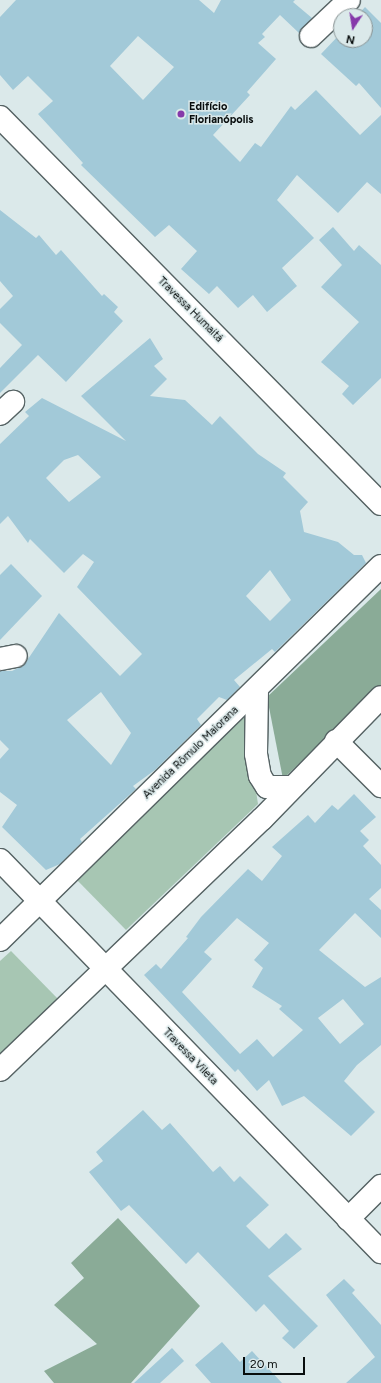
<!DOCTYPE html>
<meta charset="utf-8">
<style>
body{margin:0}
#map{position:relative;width:381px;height:1383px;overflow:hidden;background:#dbe9ea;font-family:Figtree,sans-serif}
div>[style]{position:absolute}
.green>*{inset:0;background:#a7c6b3}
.forest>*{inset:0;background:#8aab97}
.building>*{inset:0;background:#a2c9d8}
.roads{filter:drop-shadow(1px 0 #566364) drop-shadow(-1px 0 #566364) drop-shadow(0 1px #566364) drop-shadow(0 -1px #566364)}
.minor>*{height:22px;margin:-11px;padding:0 11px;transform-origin:11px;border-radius:11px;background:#fff}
.dots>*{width:11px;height:11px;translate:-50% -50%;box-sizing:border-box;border:2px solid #dbe9ea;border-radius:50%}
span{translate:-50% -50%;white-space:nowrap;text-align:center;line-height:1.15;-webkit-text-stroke:3px #dbe9ea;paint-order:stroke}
.poi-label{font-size:11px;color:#080d0d;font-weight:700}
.left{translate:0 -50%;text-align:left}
.street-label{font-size:11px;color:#080d0d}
.north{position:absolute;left:333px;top:8px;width:40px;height:40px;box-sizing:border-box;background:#dbe9ea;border:1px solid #879192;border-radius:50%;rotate:192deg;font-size:11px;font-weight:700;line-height:16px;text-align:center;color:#080d0d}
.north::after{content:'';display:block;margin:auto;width:14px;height:18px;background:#8639aa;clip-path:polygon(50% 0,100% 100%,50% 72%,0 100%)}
.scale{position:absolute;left:243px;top:1357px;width:62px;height:18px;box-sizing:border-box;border:2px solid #080d0d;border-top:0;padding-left:5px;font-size:12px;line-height:14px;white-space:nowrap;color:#080d0d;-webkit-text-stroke:3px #dbe9ea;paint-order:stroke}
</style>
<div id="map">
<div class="green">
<div style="clip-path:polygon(244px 713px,258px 804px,126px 930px,75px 878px)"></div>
<div style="clip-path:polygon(11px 951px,58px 999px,0 1054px,0 961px)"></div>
</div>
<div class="forest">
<div style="clip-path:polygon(381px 589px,381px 685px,283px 779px,267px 697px)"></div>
<div style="clip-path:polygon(118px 1218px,200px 1306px,131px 1383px,54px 1383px,44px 1371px,97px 1344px,54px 1305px,84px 1278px,71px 1263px)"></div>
</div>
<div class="building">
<div style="clip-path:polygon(evenodd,16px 0,199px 0,214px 13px,221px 0,295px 0,293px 2px,312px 18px,299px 33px,280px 15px,262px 34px,265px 37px,258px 43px,276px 59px,247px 92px,250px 95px,213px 135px,240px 162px,255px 143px,261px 147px,291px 106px,295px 110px,316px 90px,360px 135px,381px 115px,381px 194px,367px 182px,338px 213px,297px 175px,277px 200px,314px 238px,282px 268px,297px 286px,267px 312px,253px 295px,238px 308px,217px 286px,209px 294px,181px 269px,197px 251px,169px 225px,155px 237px,81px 165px,83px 163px,38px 114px,53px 101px,28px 76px,13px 90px,0 75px,0 17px,16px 0,138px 36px,174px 67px,143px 100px,110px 66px,138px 36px)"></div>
<div style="clip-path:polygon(365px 7px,381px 23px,381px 108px,359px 83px,356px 86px,321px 54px,341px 33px,341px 40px,365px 40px,365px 16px,357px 16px)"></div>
<div style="clip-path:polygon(0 210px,36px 238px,39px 235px,56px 255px,61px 250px,102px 296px,104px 294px,118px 307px,114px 312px,123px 321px,66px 382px,38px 355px,0 393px,0 368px,22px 345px,0 323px,0 309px,13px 296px,0 281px)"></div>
<div style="clip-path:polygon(333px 227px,354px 251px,359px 245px,381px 265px,381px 378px,353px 405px,342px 394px,349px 386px,321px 362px,359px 322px,321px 287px,342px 265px,319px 240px)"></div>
<div style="clip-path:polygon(evenodd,150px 338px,163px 359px,154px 366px,167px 379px,150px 396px,185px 400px,212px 425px,220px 416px,258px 454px,286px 473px,283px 477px,308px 502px,300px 511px,304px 532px,338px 542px,354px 555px,362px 555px,366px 563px,275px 652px,272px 649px,234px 680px,240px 687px,227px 700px,219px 697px,197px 719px,201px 725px,155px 770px,133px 786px,136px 789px,80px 839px,82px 842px,60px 864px,46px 870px,2px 827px,17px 805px,0 792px,0 759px,9px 749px,0 740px,0 671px,12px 671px,24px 665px,59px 613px,120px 676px,142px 654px,77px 587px,94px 562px,83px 554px,64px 573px,30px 539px,28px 543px,8px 516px,0 524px,0 444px,29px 416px,25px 412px,42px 398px,126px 441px,81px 396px,150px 338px,78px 455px,101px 477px,69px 502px,46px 478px,64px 460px,78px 455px,150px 338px,270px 570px,291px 600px,270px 621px,246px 596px,270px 570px,150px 338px,101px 692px,131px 733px,111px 765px,67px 720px,101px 692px)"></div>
<div style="clip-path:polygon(11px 564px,42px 596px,0 640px,0 575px)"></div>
<div style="clip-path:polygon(evenodd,354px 794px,376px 817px,360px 831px,369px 840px,363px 846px,381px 865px,381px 888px,369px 899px,381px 910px,381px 938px,355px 913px,319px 950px,365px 987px,381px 977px,381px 1045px,357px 1065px,344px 1081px,375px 1112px,351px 1136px,304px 1096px,282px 1106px,269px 1080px,257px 1091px,238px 1069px,235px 1072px,144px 975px,156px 964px,161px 969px,188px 938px,186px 937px,201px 917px,248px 869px,262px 881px,282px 856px,272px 847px,308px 815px,315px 823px,332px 805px,338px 810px,354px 794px,237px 918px,269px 943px,254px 960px,263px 968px,252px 987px,282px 1006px,279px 1009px,303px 1030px,273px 1057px,257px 1039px,240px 1054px,182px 992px,212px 959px,204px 952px,237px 918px,354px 794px,343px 999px,364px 1024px,340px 1044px,318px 1018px,343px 999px)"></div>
<div style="clip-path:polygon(143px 1110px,162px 1130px,170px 1123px,213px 1172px,220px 1166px,234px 1182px,240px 1176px,269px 1205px,246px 1226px,269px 1249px,286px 1233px,302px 1249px,268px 1276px,318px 1326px,294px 1349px,282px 1338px,289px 1331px,264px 1304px,256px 1312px,198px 1252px,186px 1264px,129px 1205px,121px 1211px,89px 1172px,103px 1161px,96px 1152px)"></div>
<div style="clip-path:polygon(344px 1279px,355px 1290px,352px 1293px,381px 1325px,381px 1383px,346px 1383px,375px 1357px,326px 1295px)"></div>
<div style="clip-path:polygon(222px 1342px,240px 1362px,252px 1351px,282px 1383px,211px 1383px,195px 1365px)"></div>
<div style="clip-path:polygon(172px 1348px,184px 1361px,160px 1383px,134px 1383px)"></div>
</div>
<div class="roads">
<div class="minor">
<div style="left:311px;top:36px;width:52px;rotate:-43.5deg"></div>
<div style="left:0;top:117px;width:543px;rotate:45.45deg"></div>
<div style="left:0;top:414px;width:18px;rotate:-43deg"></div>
<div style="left:0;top:659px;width:16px;rotate:-11deg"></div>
<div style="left:257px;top:690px;width:64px;rotate:90.9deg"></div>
<div style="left:256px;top:754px;width:22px;rotate:80deg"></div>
<div style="left:260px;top:776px;width:13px;rotate:58deg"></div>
<div style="left:267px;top:787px;width:23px"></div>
<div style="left:336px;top:741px;width:64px;rotate:45deg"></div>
<div style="left:0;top:860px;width:547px;rotate:45.82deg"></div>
<div style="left:0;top:940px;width:534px;rotate:-44.47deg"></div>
<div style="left:0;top:1070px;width:363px;rotate:-43.8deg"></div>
<div style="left:262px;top:819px;width:170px;rotate:-45.7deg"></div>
<div style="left:348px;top:1219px;width:47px;rotate:-45deg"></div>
</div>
</div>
<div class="dots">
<div style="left:181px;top:114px;background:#8639aa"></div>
</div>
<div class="poi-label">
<span class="left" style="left:189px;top:114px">Edifício<br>Florianópolis</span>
</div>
<div class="street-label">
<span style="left:190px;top:310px;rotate:45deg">Travessa Humaitá</span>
<span style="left:191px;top:753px;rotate:-44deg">Avenida Rômulo Maiorana</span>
<span style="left:190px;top:1057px;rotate:46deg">Travessa Vileta</span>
</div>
<div class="north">N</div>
<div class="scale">20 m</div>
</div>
